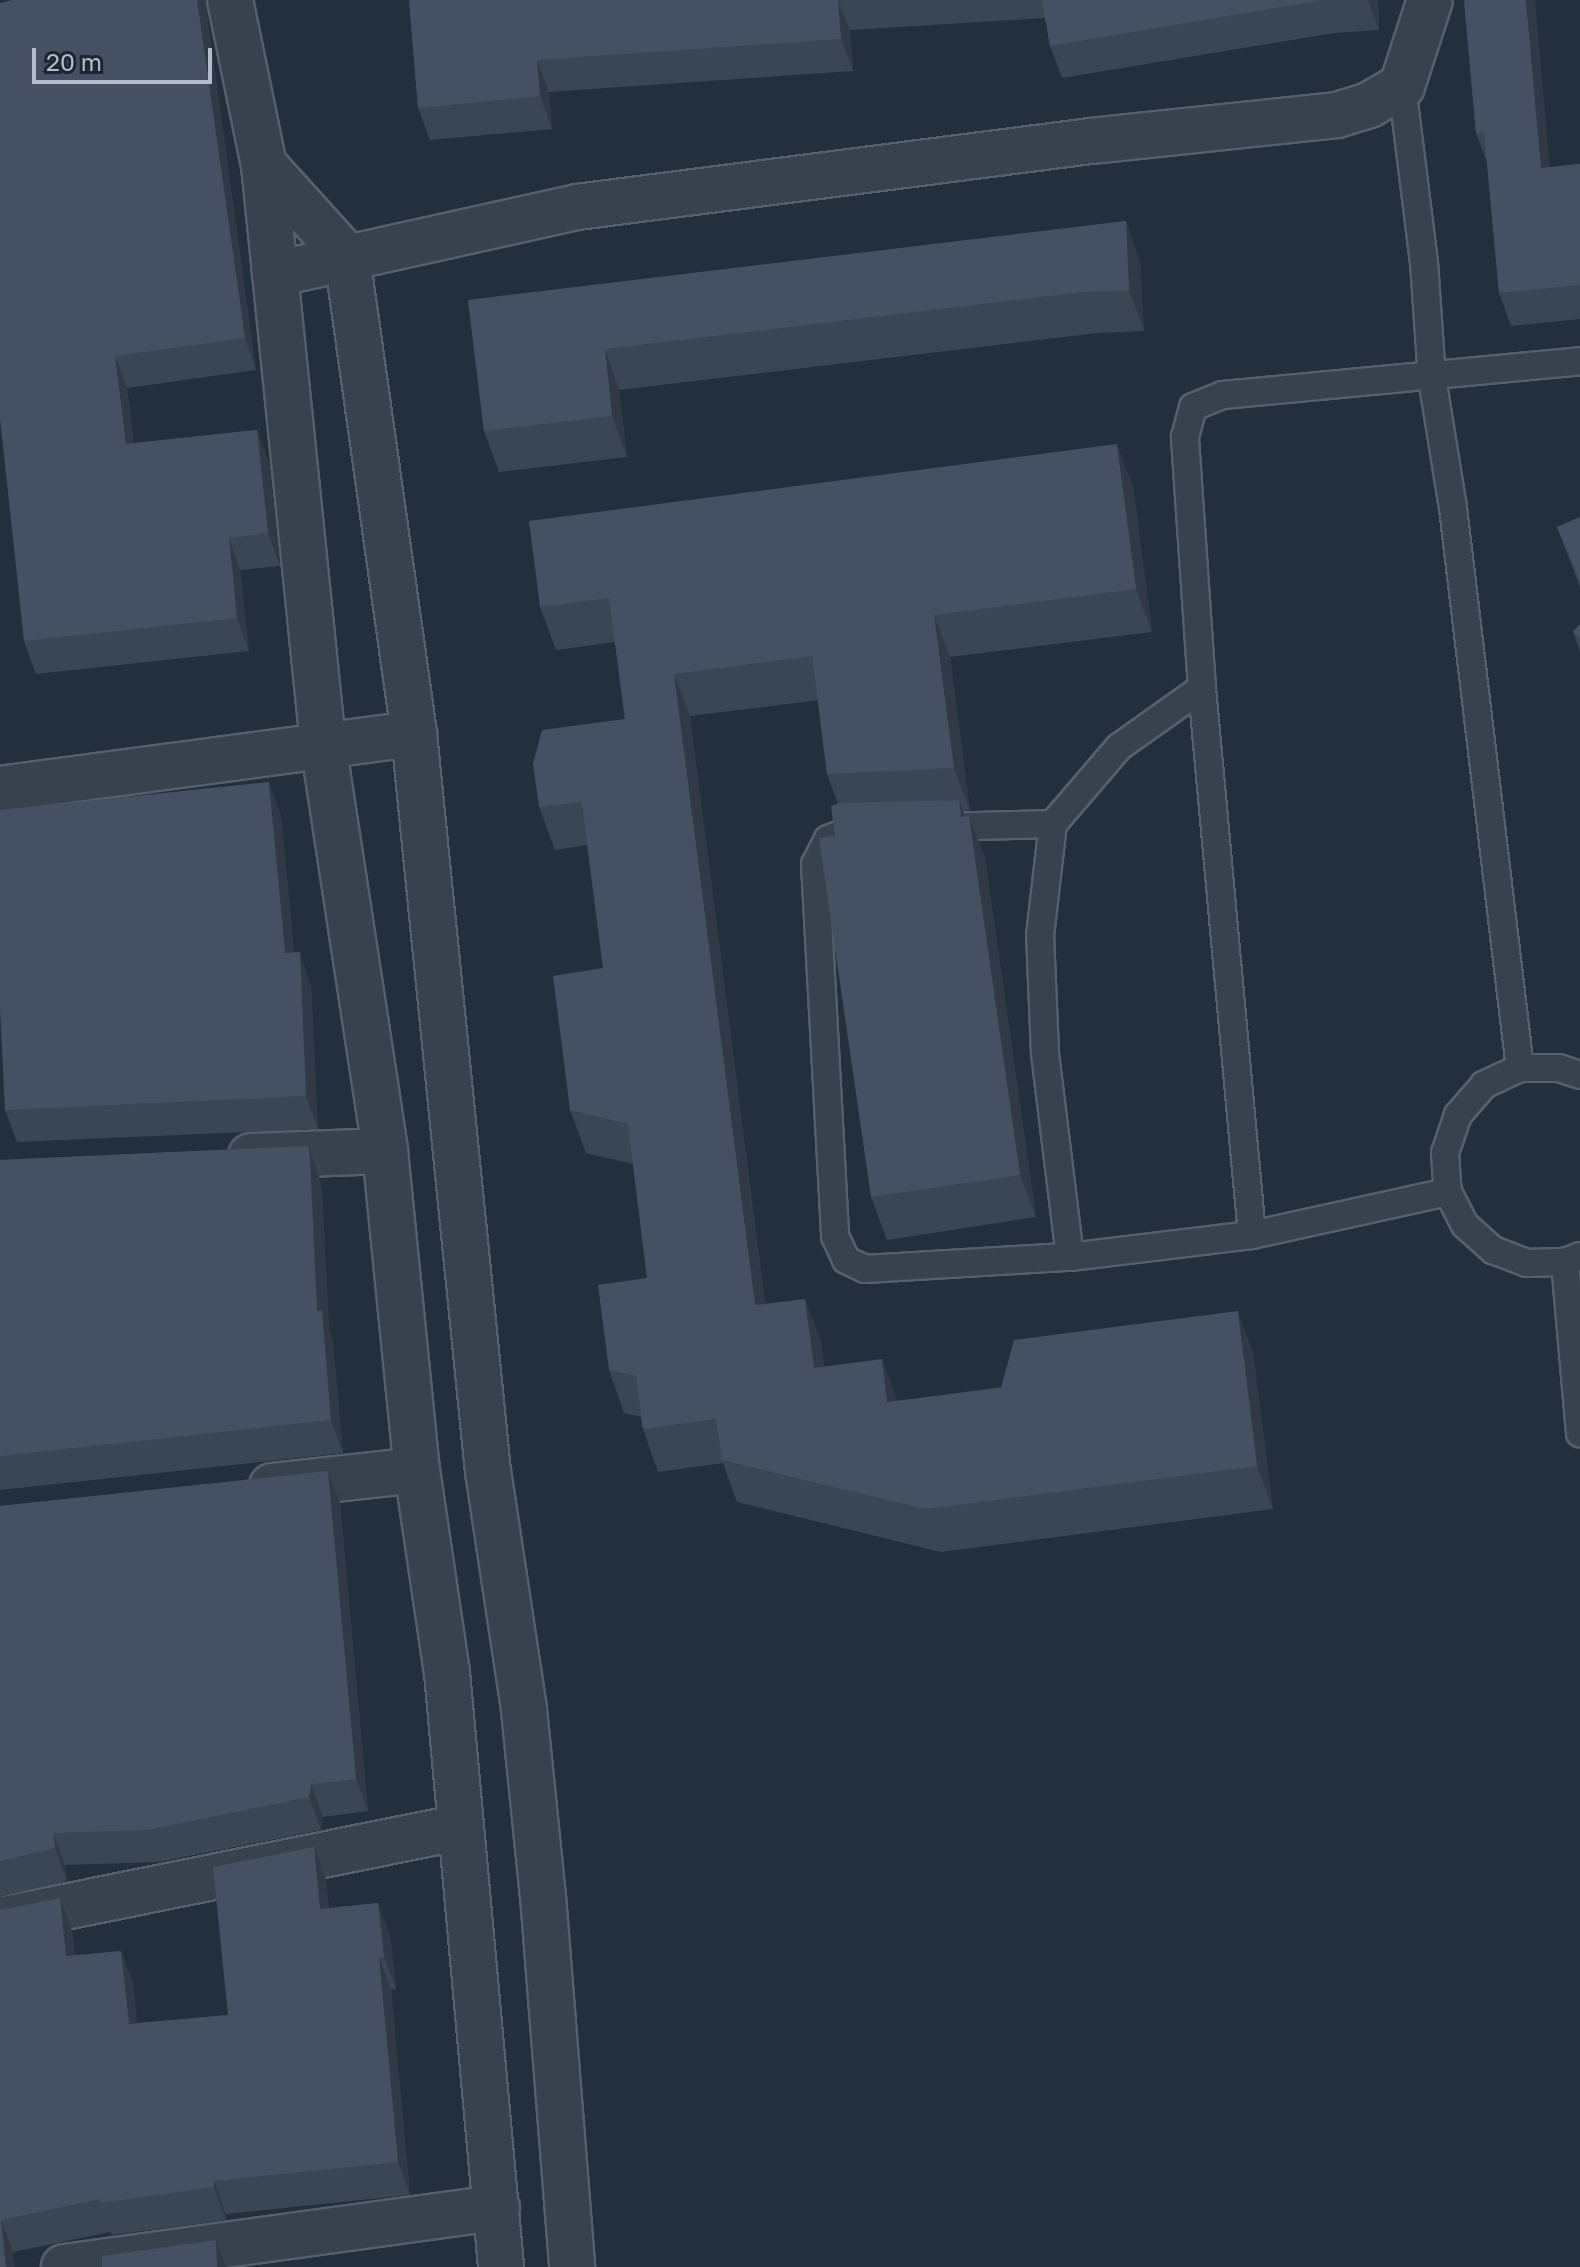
<!DOCTYPE html>
<style>
body{margin:0}
#map{position:relative;width:1580px;height:2267px;overflow:hidden;background:#242f3e;font-family:"Golos Text",sans-serif}
div>[style]{position:absolute}
.roads{filter:drop-shadow(2px 0 #565f6c) drop-shadow(-2px 0 #565f6c) drop-shadow(0 2px #565f6c) drop-shadow(0 -2px #565f6c)}
.lane>*{height:26px;margin:-13px;padding:0 13px;transform-origin:13px;border-radius:13px;background:#38414e}
.street>*{height:44px;margin:-22px;padding:0 22px;transform-origin:22px;border-radius:22px;background:#38414e}
.wall>*{inset:0;background:#3b4654}
.shaded-wall>*{inset:0;background:#303945}
.building>*{inset:0;background:#455162}
span{translate:-50% -50%;white-space:nowrap;text-align:center;line-height:1.15;-webkit-text-stroke:6px #1d2633;paint-order:stroke}
.scale{position:absolute;left:32px;top:48px;width:180px;height:36px;box-sizing:border-box;border:4px solid #b4bcc9;border-top:0;padding-left:10px;font-size:24px;line-height:28px;white-space:nowrap;color:#b4bcc9;-webkit-text-stroke:6px #1d2633;paint-order:stroke}
</style>
<div id="map">
<div class="roads">
<div class="lane">
<div style="left:1402px;top:86px;width:177px;rotate:82.9deg"></div>
<div style="left:1424px;top:262px;width:116px;rotate:86.1deg"></div>
<div style="left:1432px;top:378px;width:132px;rotate:80.8deg"></div>
<div style="left:1453px;top:508px;width:564px;rotate:83.18deg"></div>
<div style="left:937px;top:827px;width:116px;rotate:-1.5deg"></div>
<div style="left:846px;top:832px;width:19px;rotate:159deg"></div>
<div style="left:828px;top:839px;width:28px;rotate:117deg"></div>
<div style="left:815px;top:864px;width:373px;rotate:86.9deg"></div>
<div style="left:835px;top:1236px;width:26px;rotate:65deg"></div>
<div style="left:846px;top:1260px;width:21px;rotate:25deg"></div>
<div style="left:865px;top:1269px;width:205px;rotate:-3.4deg"></div>
<div style="left:1070px;top:1257px;width:183px;rotate:-6.9deg"></div>
<div style="left:1252px;top:1235px;width:201px;rotate:-12.4deg"></div>
<div style="left:1580px;top:1075px;width:22px;rotate:-162deg"></div>
<div style="left:1559px;top:1068px;width:39px;rotate:180deg"></div>
<div style="left:1520px;top:1068px;width:40px;rotate:155deg"></div>
<div style="left:1484px;top:1085px;width:40px;rotate:131deg"></div>
<div style="left:1458px;top:1115px;width:40px;rotate:108.9deg"></div>
<div style="left:1445px;top:1153px;width:39px;rotate:86deg"></div>
<div style="left:1448px;top:1192px;width:37px;rotate:63deg"></div>
<div style="left:1465px;top:1225px;width:38px;rotate:42deg"></div>
<div style="left:1493px;top:1250px;width:36px;rotate:21deg"></div>
<div style="left:1527px;top:1263px;width:38px;rotate:-2deg"></div>
<div style="left:1565px;top:1262px;width:16px;rotate:-22deg"></div>
<div style="left:1252px;top:1235px;width:549px;rotate:-95.22deg"></div>
<div style="left:1202px;top:688px;width:252px;rotate:-93.9deg"></div>
<div style="left:1185px;top:437px;width:31px;rotate:-75deg"></div>
<div style="left:1193px;top:407px;width:32px;rotate:-22deg"></div>
<div style="left:1223px;top:395px;width:359px;rotate:-5.4deg"></div>
<div style="left:1070px;top:1257px;width:206px;rotate:-97deg"></div>
<div style="left:1045px;top:1053px;width:117px;rotate:-92.4deg"></div>
<div style="left:1040px;top:936px;width:113px;rotate:-83.4deg"></div>
<div style="left:1053px;top:824px;width:101px;rotate:-49.4deg"></div>
<div style="left:1119px;top:747px;width:102px;rotate:-35.4deg"></div>
<div style="left:1565px;top:1262px;width:172px;rotate:85deg"></div>
</div>
<div class="street">
<div style="left:230px;top:0;width:168px;rotate:78.4deg"></div>
<div style="left:264px;top:165px;width:582px;rotate:84.18deg"></div>
<div style="left:323px;top:744px;width:412px;rotate:81.3deg"></div>
<div style="left:385px;top:1151px;width:321px;rotate:84.3deg"></div>
<div style="left:417px;top:1470px;width:204px;rotate:81.6deg"></div>
<div style="left:447px;top:1672px;width:597px;rotate:84.81deg"></div>
<div style="left:264px;top:165px;width:124px;rotate:47.9deg"></div>
<div style="left:347px;top:257px;width:482px;rotate:82deg"></div>
<div style="left:414px;top:734px;width:741px;rotate:84.27deg"></div>
<div style="left:488px;top:1471px;width:242px;rotate:81.4deg"></div>
<div style="left:524px;top:1710px;width:187px;rotate:84.2deg"></div>
<div style="left:543px;top:1896px;width:372px;rotate:85.5deg"></div>
<div style="left:275px;top:274px;width:309px;rotate:-12.5deg"></div>
<div style="left:577px;top:207px;width:518px;rotate:-7.32deg"></div>
<div style="left:1091px;top:141px;width:247px;rotate:-6deg"></div>
<div style="left:1337px;top:115px;width:34px;rotate:-17deg"></div>
<div style="left:1369px;top:105px;width:38px;rotate:-30deg"></div>
<div style="left:1402px;top:86px;width:90px;rotate:-72deg"></div>
<div style="left:0;top:789px;width:418px;rotate:-7.6deg"></div>
<div style="left:251px;top:1156px;width:134px;rotate:-2.1deg"></div>
<div style="left:272px;top:1486px;width:146px;rotate:-6.3deg"></div>
<div style="left:0;top:1920px;width:470px;rotate:-11.4deg"></div>
<div style="left:64px;top:2267px;width:437px;rotate:-7.8deg"></div>
</div>
</div>
<div class="wall">
<div style="clip-path:polygon(12px 0,205px 0,256px 370px,127px 388px,134px 443px,257px 430px,269px 463px,280px 566px,240px 570px,249px 651px,36px 674px,24px 641px)"></div>
<div style="clip-path:polygon(409px 0,1378px 0,1379px 30px,1334px 33px,1062px 78px,1050px 46px,1045px 18px,850px 30px,853px 71px,549px 92px,552px 129px,430px 140px,418px 108px)"></div>
<div style="clip-path:polygon(1464px 0,1550px 167px,1580px 164px,1580px 319px,1511px 326px,1499px 293px,1487px 162px,1476px 133px)"></div>
<div style="clip-path:polygon(1126px 221px,1140px 262px,1144px 331px,1097px 333px,619px 390px,627px 457px,499px 472px,484px 431px,468px 300px)"></div>
<div style="clip-path:polygon(1133px 486px,1152px 632px,950px 657px,970px 810px,963px 811px,965px 817px,969px 816px,985px 858px,1036px 1217px,887px 1240px,871px 1197px,835px 836px,838px 804px,827px 774px,818px 700px,690px 716px,765px 1304px,821px 1341px,824px 1367px,898px 1401px,1253px 1353px,1273px 1509px,941px 1552px,737px 1502px,723px 1463px,658px 1472px,643px 1429px,641px 1417px,624px 1413px,609px 1370px,647px 1278px,633px 1164px,586px 1153px,570px 1110px,603px 968px,587px 845px,555px 850px,539px 807px,625px 719px,615px 642px,556px 650px,540px 607px)"></div>
<div style="clip-path:polygon(1580px 517px,1580px 587px,1557px 527px)"></div>
<div style="clip-path:polygon(1580px 624px,1580px 652px,1573px 632px)"></div>
<div style="clip-path:polygon(281px 815px,294px 952px,311px 985px,318px 1129px,17px 1142px,5px 1110px)"></div>
<div style="clip-path:polygon(308px 1146px,320px 1179px,322px 1190px,329px 1330px,333px 1343px,343px 1453px,0 1490px,0 1160px)"></div>
<div style="clip-path:polygon(328px 1471px,340px 1503px,368px 1811px,323px 1817px,321px 1830px,159px 1862px,65px 1865px,67px 1881px,0 1897px,0 1506px)"></div>
<div style="clip-path:polygon(314px 1847px,326px 1880px,329px 1908px,378px 1903px,390px 1936px,396px 1989px,391px 1990px,410px 2195px,226px 2214px,226px 2220px,112px 2235px,110px 2232px,13px 2252px,0 2267px,0 1910px,72px 1931px,75px 1956px,121px 1951px,133px 1983px,137px 2023px,228px 2015px)"></div>
</div>
<div class="shaded-wall">
<div style="clip-path:polygon(197px 0,205px 0,256px 370px,245px 338px)"></div>
<div style="clip-path:polygon(838px 0,850px 30px,853px 71px,841px 39px)"></div>
<div style="clip-path:polygon(1368px 0,1378px 0,1379px 30px)"></div>
<div style="clip-path:polygon(1526px 0,1535px 0,1553px 201px,1541px 168px)"></div>
<div style="clip-path:polygon(537px 60px,549px 92px,552px 129px,540px 96px)"></div>
<div style="clip-path:polygon(1126px 221px,1140px 262px,1144px 331px,1129px 290px)"></div>
<div style="clip-path:polygon(605px 349px,619px 390px,627px 457px,612px 416px)"></div>
<div style="clip-path:polygon(115px 356px,127px 388px,138px 477px,126px 444px)"></div>
<div style="clip-path:polygon(257px 430px,269px 463px,280px 566px,268px 533px)"></div>
<div style="clip-path:polygon(1117px 444px,1133px 486px,1152px 632px,1136px 589px)"></div>
<div style="clip-path:polygon(229px 538px,240px 570px,249px 651px,237px 618px)"></div>
<div style="clip-path:polygon(934px 615px,950px 657px,970px 810px,954px 768px)"></div>
<div style="clip-path:polygon(674px 674px,690px 716px,770px 1348px,755px 1305px)"></div>
<div style="clip-path:polygon(269px 782px,281px 815px,297px 985px,285px 953px)"></div>
<div style="clip-path:polygon(959px 800px,972px 838px,969px 816px,985px 858px,1036px 1217px,1020px 1175px)"></div>
<div style="clip-path:polygon(300px 952px,311px 985px,318px 1129px,306px 1096px)"></div>
<div style="clip-path:polygon(308px 1146px,320px 1179px,322px 1190px,329px 1330px,333px 1343px,343px 1453px,331px 1420px,317px 1311px)"></div>
<div style="clip-path:polygon(805px 1299px,821px 1341px,830px 1411px,814px 1368px)"></div>
<div style="clip-path:polygon(1238px 1311px,1253px 1353px,1273px 1509px,1257px 1466px)"></div>
<div style="clip-path:polygon(882px 1359px,898px 1402px,887px 1402px)"></div>
<div style="clip-path:polygon(328px 1471px,340px 1503px,368px 1811px,356px 1779px)"></div>
<div style="clip-path:polygon(311px 1784px,323px 1817px,321px 1830px,309px 1797px)"></div>
<div style="clip-path:polygon(53px 1833px,65px 1865px,67px 1881px,55px 1848px)"></div>
<div style="clip-path:polygon(314px 1847px,326px 1880px,332px 1942px,320px 1909px)"></div>
<div style="clip-path:polygon(60px 1898px,72px 1931px,78px 1989px,66px 1956px)"></div>
<div style="clip-path:polygon(378px 1903px,390px 1936px,396px 1989px,384px 1957px)"></div>
<div style="clip-path:polygon(121px 1951px,133px 1983px,141px 2057px,129px 2024px)"></div>
<div style="clip-path:polygon(379px 1957px,391px 1990px,410px 2195px,398px 2162px)"></div>
<div style="clip-path:polygon(214px 2181px,226px 2214px,226px 2220px,214px 2187px)"></div>
<div style="clip-path:polygon(1px 2220px,13px 2252px,15px 2267px,6px 2267px)"></div>
<div style="clip-path:polygon(216px 2240px,226px 2267px,217px 2267px)"></div>
</div>
<div class="building">
<div style="clip-path:polygon(12px 0,197px 0,245px 338px,115px 356px,126px 444px,257px 430px,268px 533px,229px 538px,237px 618px,24px 641px,0 418px,0 3px)"></div>
<div style="clip-path:polygon(409px 0,838px 0,841px 39px,537px 60px,540px 96px,418px 108px)"></div>
<div style="clip-path:polygon(1042px 0,1321px 0,1050px 46px)"></div>
<div style="clip-path:polygon(1464px 0,1526px 0,1541px 168px,1580px 164px,1580px 285px,1499px 293px,1484px 132px,1476px 133px)"></div>
<div style="clip-path:polygon(1126px 221px,1129px 290px,1082px 292px,605px 349px,612px 416px,484px 431px,468px 300px)"></div>
<div style="clip-path:polygon(1117px 444px,1136px 589px,934px 615px,954px 768px,827px 774px,812px 656px,674px 674px,755px 1305px,805px 1299px,814px 1368px,882px 1359px,887px 1402px,1001px 1388px,1014px 1340px,1238px 1311px,1257px 1466px,926px 1509px,722px 1460px,716px 1419px,643px 1429px,636px 1376px,609px 1370px,598px 1285px,647px 1278px,628px 1124px,570px 1110px,553px 976px,603px 968px,582px 802px,539px 807px,533px 764px,542px 730px,625px 719px,609px 598px,540px 607px,529px 521px)"></div>
<div style="clip-path:polygon(1580px 517px,1580px 581px,1557px 527px)"></div>
<div style="clip-path:polygon(1580px 624px,1580px 639px,1573px 632px)"></div>
<div style="clip-path:polygon(269px 782px,285px 953px,300px 952px,306px 1096px,5px 1110px,0 1009px,0 810px)"></div>
<div style="clip-path:polygon(959px 800px,961px 817px,969px 816px,1020px 1175px,871px 1197px,819px 838px,835px 836px,831px 806px,840px 803px)"></div>
<div style="clip-path:polygon(308px 1146px,310px 1157px,317px 1311px,322px 1310px,331px 1420px,0 1456px,0 1160px)"></div>
<div style="clip-path:polygon(328px 1471px,356px 1779px,311px 1784px,309px 1797px,147px 1830px,53px 1833px,55px 1848px,0 1861px,0 1506px)"></div>
<div style="clip-path:polygon(314px 1847px,320px 1909px,378px 1903px,384px 1957px,379px 1957px,398px 2162px,214px 2181px,214px 2187px,100px 2203px,100px 2199px,1px 2220px,6px 2267px,0 2267px,0 1910px,60px 1898px,66px 1956px,121px 1951px,129px 2024px,228px 2015px,213px 1867px)"></div>
<div style="clip-path:polygon(216px 2240px,217px 2267px,102px 2267px,102px 2256px)"></div>
</div>
<div class="scale">20 m</div>
</div>
